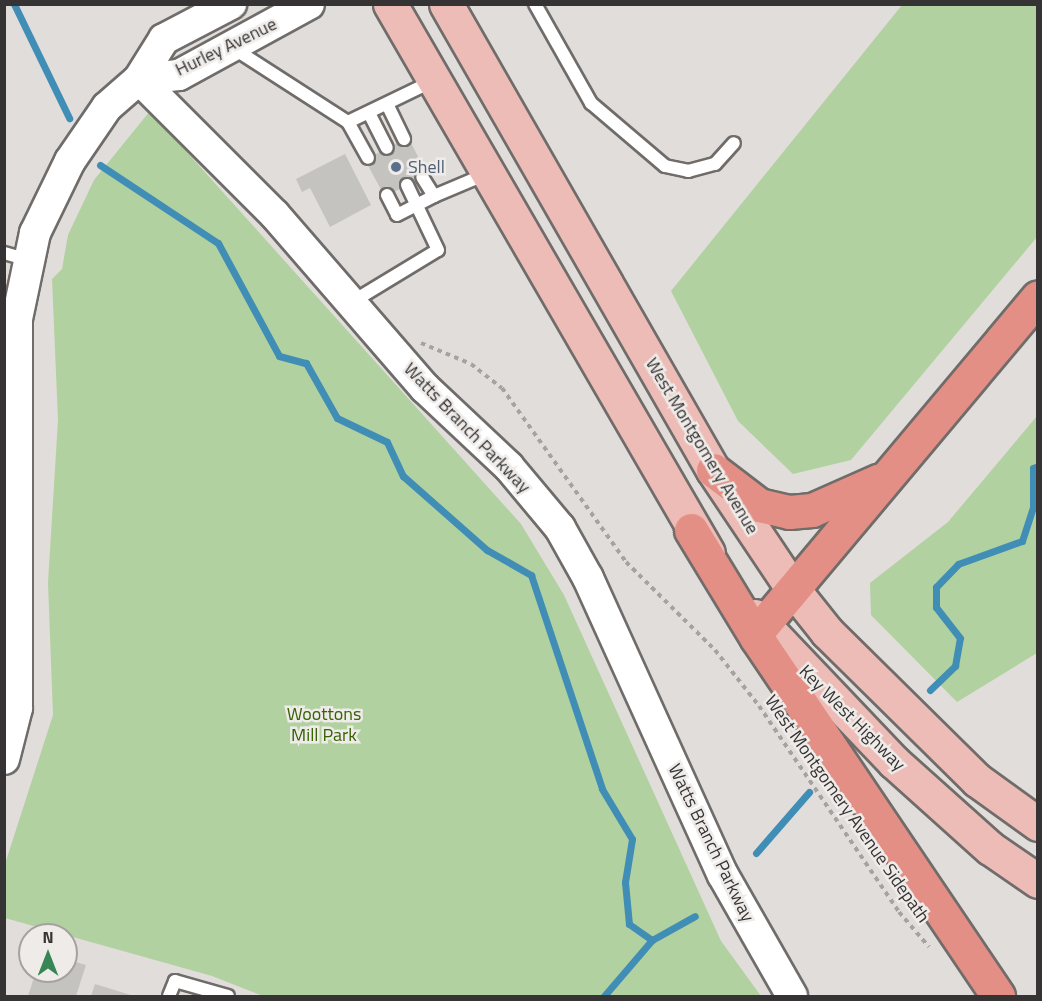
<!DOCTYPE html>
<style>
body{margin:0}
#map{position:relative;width:1042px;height:1001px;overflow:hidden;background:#e1dddb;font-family:"Titillium Web",sans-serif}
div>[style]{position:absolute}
.green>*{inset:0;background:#b2d1a0}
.stream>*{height:7px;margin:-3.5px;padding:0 3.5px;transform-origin:3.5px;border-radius:3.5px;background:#408eb6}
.building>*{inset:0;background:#c5c3c0}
.path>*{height:4px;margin-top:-2px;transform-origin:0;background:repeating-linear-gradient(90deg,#a5a2a1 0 4.5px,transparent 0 9px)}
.roads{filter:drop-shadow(2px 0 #6f6c6a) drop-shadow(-2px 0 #6f6c6a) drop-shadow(0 2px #6f6c6a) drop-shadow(0 -2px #6f6c6a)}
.service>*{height:12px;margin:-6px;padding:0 6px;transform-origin:6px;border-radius:6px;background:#fff}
.tertiary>*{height:30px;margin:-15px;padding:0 15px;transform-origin:15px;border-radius:15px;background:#fff}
.primary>*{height:33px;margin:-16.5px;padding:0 16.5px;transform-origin:16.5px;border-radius:16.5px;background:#eebcb6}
.motorway>*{height:33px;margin:-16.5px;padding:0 16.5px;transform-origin:16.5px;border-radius:16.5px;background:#e38f85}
.dots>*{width:16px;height:16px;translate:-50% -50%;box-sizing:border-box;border:3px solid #eeebe9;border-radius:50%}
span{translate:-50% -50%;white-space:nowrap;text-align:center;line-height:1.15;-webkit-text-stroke:5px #eeebe9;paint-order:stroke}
.street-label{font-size:18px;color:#353333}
.service-label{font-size:18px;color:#4e5e75}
.left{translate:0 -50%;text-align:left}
.park-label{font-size:18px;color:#356302}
.frame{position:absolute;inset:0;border:6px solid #353333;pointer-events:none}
.north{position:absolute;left:18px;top:923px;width:60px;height:60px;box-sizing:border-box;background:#eeebe9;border:2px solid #a4a1a0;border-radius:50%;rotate:0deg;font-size:16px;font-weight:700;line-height:24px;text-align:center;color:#353333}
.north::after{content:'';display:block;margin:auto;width:21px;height:27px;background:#388555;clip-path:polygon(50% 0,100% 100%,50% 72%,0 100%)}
</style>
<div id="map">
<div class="green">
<div style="clip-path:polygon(902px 5px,1037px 5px,1037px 237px,851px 460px,793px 474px,738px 421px,671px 291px)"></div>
<div style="clip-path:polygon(150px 111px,521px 524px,564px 595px,721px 941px,761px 996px,263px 996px,212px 976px,5px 918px,4px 867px,53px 715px,48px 583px,58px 420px,52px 279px,62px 269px,68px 235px,94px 180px)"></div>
<div style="clip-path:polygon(1037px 416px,1037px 653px,957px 702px,871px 615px,870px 583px,948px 522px)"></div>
</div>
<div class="stream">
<div style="left:14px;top:4px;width:127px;rotate:64.2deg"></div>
<div style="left:100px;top:165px;width:141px;rotate:33.5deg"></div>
<div style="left:218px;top:243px;width:128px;rotate:61.6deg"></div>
<div style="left:279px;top:356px;width:28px;rotate:15deg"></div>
<div style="left:306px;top:363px;width:63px;rotate:60.6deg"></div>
<div style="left:337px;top:418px;width:55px;rotate:25.6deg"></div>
<div style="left:387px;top:442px;width:38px;rotate:65deg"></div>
<div style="left:403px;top:476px;width:112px;rotate:41.4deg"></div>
<div style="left:487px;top:550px;width:51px;rotate:29.6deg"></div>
<div style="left:531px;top:575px;width:225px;rotate:71.6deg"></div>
<div style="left:602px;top:789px;width:58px;rotate:59deg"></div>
<div style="left:632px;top:839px;width:44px;rotate:99.2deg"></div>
<div style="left:625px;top:882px;width:42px;rotate:84.6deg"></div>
<div style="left:629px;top:924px;width:28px;rotate:35deg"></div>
<div style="left:930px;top:690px;width:35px;rotate:-44deg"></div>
<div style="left:955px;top:666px;width:28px;rotate:-80deg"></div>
<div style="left:960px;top:638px;width:39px;rotate:-128deg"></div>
<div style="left:936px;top:607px;width:20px;rotate:-90deg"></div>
<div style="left:936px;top:587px;width:32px;rotate:-46deg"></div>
<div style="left:958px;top:564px;width:68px;rotate:-19.8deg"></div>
<div style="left:1022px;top:541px;width:35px;rotate:-72deg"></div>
<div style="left:1033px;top:508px;width:40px;rotate:-90deg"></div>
<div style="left:1033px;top:468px;width:5px;rotate:-22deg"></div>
<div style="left:756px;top:853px;width:81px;rotate:-49deg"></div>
<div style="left:604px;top:996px;width:74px;rotate:-49.4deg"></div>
<div style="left:652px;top:940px;width:49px;rotate:-29.2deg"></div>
</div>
<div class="building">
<div style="clip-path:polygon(408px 137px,427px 174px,385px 197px,365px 160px)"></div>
<div style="clip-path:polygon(345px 154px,371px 205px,330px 227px,310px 188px,302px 192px,296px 179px)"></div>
<div style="clip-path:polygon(66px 959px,86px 965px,76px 996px,28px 996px,36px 971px,66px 971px)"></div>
<div style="clip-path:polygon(95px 984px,134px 996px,91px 996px)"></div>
</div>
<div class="path">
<div style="left:421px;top:343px;width:54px;rotate:22.8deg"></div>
<div style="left:471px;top:364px;width:39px;rotate:38deg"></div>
<div style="left:502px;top:388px;width:214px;rotate:54.5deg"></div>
<div style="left:626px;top:562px;width:125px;rotate:44.7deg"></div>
<div style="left:715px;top:650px;width:71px;rotate:51.8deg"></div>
<div style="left:759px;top:706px;width:249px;rotate:55.8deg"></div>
<div style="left:899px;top:912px;width:46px;rotate:49.4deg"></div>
</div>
<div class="roads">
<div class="service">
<div style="left:535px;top:4px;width:114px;rotate:60.5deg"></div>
<div style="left:591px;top:103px;width:97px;rotate:40.4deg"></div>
<div style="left:665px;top:166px;width:24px;rotate:12deg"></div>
<div style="left:688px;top:171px;width:28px;rotate:-15deg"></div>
<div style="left:715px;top:164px;width:28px;rotate:-48deg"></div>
<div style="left:233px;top:48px;width:137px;rotate:32.8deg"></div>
<div style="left:348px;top:122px;width:94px;rotate:-25.8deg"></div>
<div style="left:387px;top:104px;width:39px;rotate:64deg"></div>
<div style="left:369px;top:113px;width:39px;rotate:63deg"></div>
<div style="left:348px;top:122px;width:41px;rotate:60.9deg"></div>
<div style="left:387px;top:195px;width:22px;rotate:63deg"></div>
<div style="left:397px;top:215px;width:42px;rotate:-27.2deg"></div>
<div style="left:434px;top:196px;width:22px;rotate:-122deg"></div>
<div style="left:434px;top:196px;width:56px;rotate:-22.9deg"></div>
<div style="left:4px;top:253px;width:25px;rotate:16deg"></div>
<div style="left:352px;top:302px;width:100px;rotate:-31.2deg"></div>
<div style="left:438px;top:250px;width:72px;rotate:-115.5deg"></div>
<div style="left:169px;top:996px;width:16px;rotate:-68deg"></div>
<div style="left:175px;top:981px;width:55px;rotate:15.8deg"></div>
</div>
<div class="tertiary">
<div style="left:139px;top:79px;width:192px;rotate:45deg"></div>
<div style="left:275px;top:215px;width:229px;rotate:49.1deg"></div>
<div style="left:425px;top:388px;width:115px;rotate:43.2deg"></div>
<div style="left:509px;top:467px;width:80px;rotate:50.1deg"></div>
<div style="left:560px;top:528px;width:57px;rotate:60.8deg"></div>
<div style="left:588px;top:578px;width:326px;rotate:65.6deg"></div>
<div style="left:723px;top:875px;width:139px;rotate:60.3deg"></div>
<div style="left:139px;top:79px;width:40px;rotate:-5.7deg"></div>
<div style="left:179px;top:75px;width:148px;rotate:-28.6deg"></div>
<div style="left:4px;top:759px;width:53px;rotate:-75.7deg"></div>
<div style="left:17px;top:708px;width:389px;rotate:-90deg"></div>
<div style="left:17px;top:319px;width:88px;rotate:-78.2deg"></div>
<div style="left:35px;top:233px;width:80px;rotate:-64.1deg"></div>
<div style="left:70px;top:161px;width:65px;rotate:-55.6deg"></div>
<div style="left:107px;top:107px;width:43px;rotate:-41.2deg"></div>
<div style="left:139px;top:79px;width:47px;rotate:-58deg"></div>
<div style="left:164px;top:39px;width:76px;rotate:-27.6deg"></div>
</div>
<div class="primary">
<div style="left:390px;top:4px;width:634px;rotate:59.92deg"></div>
<div style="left:446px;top:4px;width:537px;rotate:60.19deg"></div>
<div style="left:713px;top:470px;width:142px;rotate:56.2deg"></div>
<div style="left:792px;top:588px;width:56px;rotate:51.5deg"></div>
<div style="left:827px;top:632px;width:211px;rotate:44.6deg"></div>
<div style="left:977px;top:780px;width:75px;rotate:35.8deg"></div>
<div style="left:755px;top:616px;width:202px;rotate:46.4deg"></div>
<div style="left:894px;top:762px;width:129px;rotate:41.9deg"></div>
<div style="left:990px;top:848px;width:58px;rotate:34.5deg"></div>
</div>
<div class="motorway">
<div style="left:713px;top:470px;width:58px;rotate:37.3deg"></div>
<div style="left:759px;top:505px;width:31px;rotate:13deg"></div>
<div style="left:789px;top:512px;width:23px;rotate:-5deg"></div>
<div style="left:812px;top:510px;width:74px;rotate:-23.8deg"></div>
<div style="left:691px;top:530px;width:125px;rotate:58.7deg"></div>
<div style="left:756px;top:637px;width:433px;rotate:56deg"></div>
<div style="left:762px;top:626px;width:429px;rotate:-50deg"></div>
</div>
</div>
<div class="dots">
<div style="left:396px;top:167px;background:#5c6f8a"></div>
</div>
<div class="street-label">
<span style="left:226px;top:47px;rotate:-26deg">Hurley Avenue</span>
<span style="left:467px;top:428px;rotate:46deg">Watts Branch Parkway</span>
<span style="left:702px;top:446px;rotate:59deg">West Montgomery Avenue</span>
<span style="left:852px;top:718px;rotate:45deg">Key West Highway</span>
<span style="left:847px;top:809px;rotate:55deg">West Montgomery Avenue Sidepath</span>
<span style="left:711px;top:843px;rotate:64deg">Watts Branch Parkway</span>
</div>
<div class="service-label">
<span class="left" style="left:408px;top:167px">Shell</span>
</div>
<div class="park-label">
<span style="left:324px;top:725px">Woottons<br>Mill Park</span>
</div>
<div class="frame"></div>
<div class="north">N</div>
</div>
